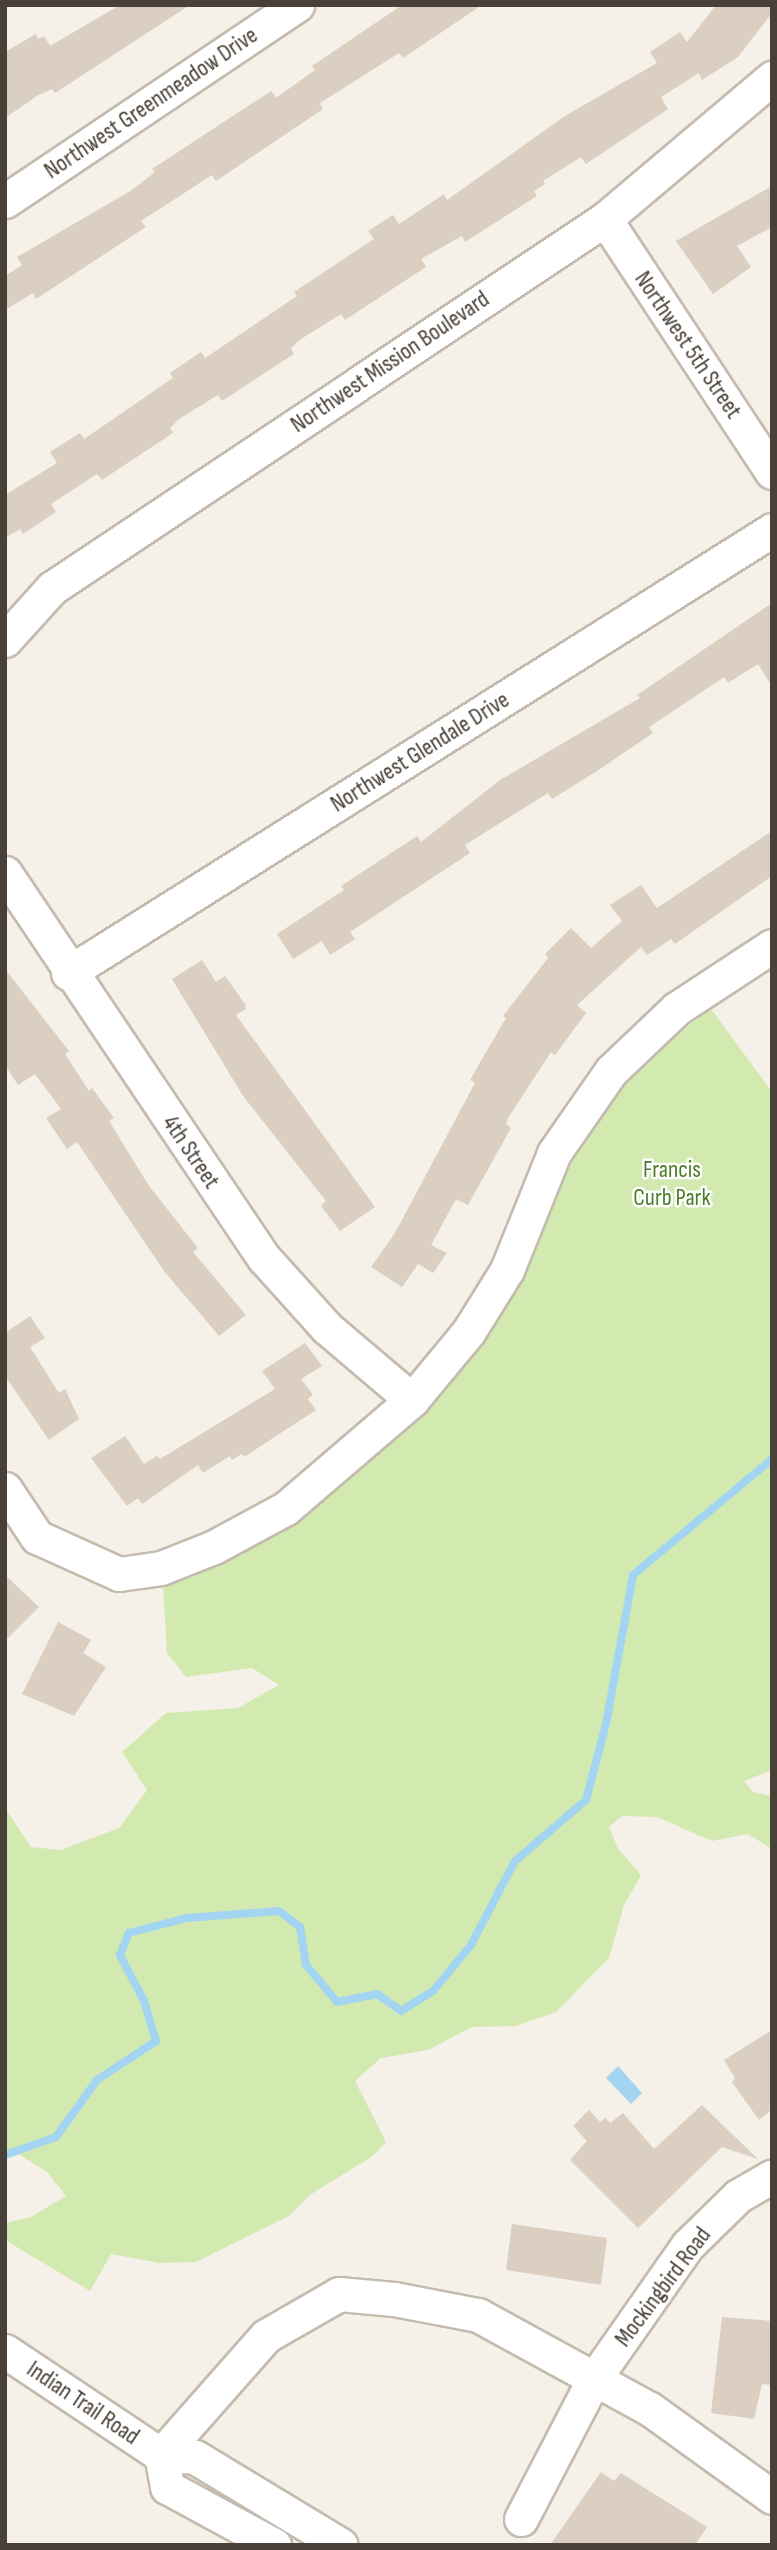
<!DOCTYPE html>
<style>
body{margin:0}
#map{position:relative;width:777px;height:2550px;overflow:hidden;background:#f5f1e9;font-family:"Sofia Sans Condensed",sans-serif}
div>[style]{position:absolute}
.green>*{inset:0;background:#d2eab0}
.water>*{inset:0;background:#a3d5f3}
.stream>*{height:8px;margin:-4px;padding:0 4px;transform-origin:4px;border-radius:4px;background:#a3d5f3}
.building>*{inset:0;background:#dacfc0}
.roads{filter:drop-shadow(2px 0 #c4bbae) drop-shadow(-2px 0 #c4bbae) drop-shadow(0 2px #c4bbae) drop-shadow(0 -2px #c4bbae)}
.minor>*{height:33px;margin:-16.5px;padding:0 16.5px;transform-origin:16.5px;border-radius:16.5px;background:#fff}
span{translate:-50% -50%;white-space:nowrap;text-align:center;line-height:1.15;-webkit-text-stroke:5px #fff;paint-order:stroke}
.street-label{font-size:24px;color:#494137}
.park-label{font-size:24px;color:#4a7d27}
.frame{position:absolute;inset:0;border:7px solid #494137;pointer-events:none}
</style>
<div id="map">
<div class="green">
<div style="clip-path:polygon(711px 1009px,772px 1092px,772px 1770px,744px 1781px,753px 1792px,772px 1796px,772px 1849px,748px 1834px,712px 1841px,657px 1817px,622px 1816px,609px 1827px,618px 1849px,641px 1875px,624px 1905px,609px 1958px,556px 2012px,516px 2026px,472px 2027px,428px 2050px,381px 2058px,355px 2081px,386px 2142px,373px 2156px,310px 2195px,289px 2216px,196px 2262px,159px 2263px,111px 2254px,90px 2291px,5px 2240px,5px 2223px,31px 2217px,66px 2196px,47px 2172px,15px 2152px,5px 2155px,5px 1808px,31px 1847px,61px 1850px,119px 1828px,147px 1790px,122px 1752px,166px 1713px,238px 1708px,279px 1685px,252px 1668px,186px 1677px,167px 1653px,163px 1584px,337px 1481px,420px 1416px,492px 1325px,556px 1191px,602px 1111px,656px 1050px)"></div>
</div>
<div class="water">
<div style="clip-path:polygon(618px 2066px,642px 2093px,631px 2104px,606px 2078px)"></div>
</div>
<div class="stream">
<div style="left:5px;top:2155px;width:54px;rotate:-19.4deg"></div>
<div style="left:56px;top:2137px;width:70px;rotate:-54.3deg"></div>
<div style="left:97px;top:2080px;width:71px;rotate:-33.5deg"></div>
<div style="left:156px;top:2041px;width:42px;rotate:-106.7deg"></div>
<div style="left:144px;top:2001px;width:52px;rotate:-117.6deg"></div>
<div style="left:120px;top:1955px;width:24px;rotate:-68deg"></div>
<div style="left:129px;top:1933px;width:59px;rotate:-14.7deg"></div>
<div style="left:186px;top:1918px;width:93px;rotate:-4.3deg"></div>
<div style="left:279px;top:1911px;width:26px;rotate:37deg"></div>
<div style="left:300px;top:1927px;width:38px;rotate:81deg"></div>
<div style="left:306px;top:1965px;width:48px;rotate:50deg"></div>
<div style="left:337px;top:2002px;width:41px;rotate:-11.3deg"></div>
<div style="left:377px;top:1994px;width:29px;rotate:35deg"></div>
<div style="left:401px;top:2011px;width:38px;rotate:-32deg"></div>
<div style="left:433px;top:1991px;width:60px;rotate:-50.4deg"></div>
<div style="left:471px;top:1945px;width:95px;rotate:-62.4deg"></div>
<div style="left:515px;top:1861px;width:94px;rotate:-40.7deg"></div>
<div style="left:586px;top:1800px;width:79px;rotate:-75.3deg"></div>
<div style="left:606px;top:1724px;width:151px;rotate:-79.7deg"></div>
<div style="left:633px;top:1575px;width:181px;rotate:-39.8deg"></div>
</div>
<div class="building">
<div style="clip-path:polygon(120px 5px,190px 5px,55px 93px,52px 89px,37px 96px,5px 118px,5px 52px,36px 34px,38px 39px,44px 36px,50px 46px)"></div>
<div style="clip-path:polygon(402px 5px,482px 5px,403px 58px,399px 53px,320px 103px,323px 109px,216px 181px,212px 175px,141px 221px,146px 227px,36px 299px,33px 293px,5px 310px,5px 276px,22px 265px,17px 257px,132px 190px,155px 172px,152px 169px,271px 91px,276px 98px,315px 70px,312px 66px)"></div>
<div style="clip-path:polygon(716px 5px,772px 5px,772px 13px,738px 57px,702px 80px,699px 73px,661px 97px,668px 109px,586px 164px,581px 157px,543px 181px,545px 184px,534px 191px,537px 196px,465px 242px,462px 236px,421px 259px,426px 267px,345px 320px,341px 314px,301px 339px,291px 348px,294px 354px,222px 401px,218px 395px,179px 419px,170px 428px,173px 433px,102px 480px,97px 474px,51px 504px,56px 512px,23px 534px,20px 529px,5px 538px,5px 495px,57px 463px,50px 452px,80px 433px,84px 439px,173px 378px,170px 373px,201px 352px,205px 358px,297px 296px,294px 292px,374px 239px,368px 231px,393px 215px,399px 224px,444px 194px,447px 200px,565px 116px,657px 63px,650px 52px,680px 32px,687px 42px)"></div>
<div style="clip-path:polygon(772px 186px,772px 227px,737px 246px,751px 267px,713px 294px,676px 241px)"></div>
<div style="clip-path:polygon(772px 603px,772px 686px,758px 664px,728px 683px,724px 677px,649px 727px,653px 733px,597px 771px,552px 799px,548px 793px,465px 845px,470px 853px,350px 932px,355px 939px,330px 955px,322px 941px,293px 959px,277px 934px,344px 890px,341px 886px,417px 836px,421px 842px,500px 780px,640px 698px,637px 695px)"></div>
<div style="clip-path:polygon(772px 831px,772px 876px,675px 944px,671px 939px,647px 955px,641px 947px,577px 1005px,586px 1013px,555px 1055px,551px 1052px,508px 1118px,506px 1124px,511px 1128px,468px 1205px,456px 1199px,431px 1245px,447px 1253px,433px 1273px,418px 1264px,402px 1287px,371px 1267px,395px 1233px,475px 1083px,470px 1080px,506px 1018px,503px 1016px,548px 958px,545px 954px,571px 928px,591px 948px,622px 921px,610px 905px,641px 885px,657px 908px)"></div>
<div style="clip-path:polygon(202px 960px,216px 982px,225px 976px,245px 1004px,246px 1009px,236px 1015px,375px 1207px,340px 1231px,321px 1206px,326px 1201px,243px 1096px,172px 979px)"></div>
<div style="clip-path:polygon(5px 969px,69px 1051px,65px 1054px,89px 1091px,92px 1088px,114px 1118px,109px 1121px,149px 1186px,198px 1248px,193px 1252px,246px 1315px,219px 1336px,164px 1271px,77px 1142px,67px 1149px,46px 1118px,61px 1109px,35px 1074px,18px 1085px,5px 1065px)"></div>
<div style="clip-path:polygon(30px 1316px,45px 1338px,30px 1347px,59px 1393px,65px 1389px,79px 1419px,49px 1440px,5px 1376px,5px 1333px)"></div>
<div style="clip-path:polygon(305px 1343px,322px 1366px,301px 1379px,313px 1395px,308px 1399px,316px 1410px,244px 1457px,242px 1454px,232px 1460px,230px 1456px,203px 1473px,198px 1465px,142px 1504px,138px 1498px,127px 1506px,91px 1458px,125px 1436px,144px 1464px,157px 1456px,160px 1459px,275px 1389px,262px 1371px)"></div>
<div style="clip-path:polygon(5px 1575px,39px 1607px,5px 1641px)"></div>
<div style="clip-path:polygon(58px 1622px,91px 1640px,83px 1653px,106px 1667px,74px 1716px,22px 1694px)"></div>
<div style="clip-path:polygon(772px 2030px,772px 2109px,759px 2120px,732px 2082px,735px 2078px,724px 2060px)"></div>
<div style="clip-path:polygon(702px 2105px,758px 2159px,722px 2147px,638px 2228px,570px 2160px,587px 2141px,573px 2126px,589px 2110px,600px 2122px,605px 2118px,610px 2123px,623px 2113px,654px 2149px)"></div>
<div style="clip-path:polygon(512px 2224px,607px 2238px,601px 2285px,506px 2270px)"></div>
<div style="clip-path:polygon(722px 2317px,772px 2321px,772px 2385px,762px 2384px,754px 2419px,711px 2413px)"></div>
<div style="clip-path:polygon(601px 2472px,614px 2481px,621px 2473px,707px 2527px,695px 2545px,550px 2545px)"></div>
</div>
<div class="roads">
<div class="minor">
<div style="left:5px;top:201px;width:352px;rotate:-33.9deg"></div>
<div style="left:605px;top:219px;width:303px;rotate:56.6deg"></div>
<div style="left:5px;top:640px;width:70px;rotate:-47.9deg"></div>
<div style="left:52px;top:588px;width:665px;rotate:-33.71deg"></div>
<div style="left:605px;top:219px;width:219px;rotate:-40.2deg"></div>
<div style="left:5px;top:873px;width:464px;rotate:56.1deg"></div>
<div style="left:264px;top:1258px;width:94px;rotate:48deg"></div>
<div style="left:327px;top:1328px;width:111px;rotate:40.3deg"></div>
<div style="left:68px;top:973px;width:832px;rotate:-32.18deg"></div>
<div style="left:5px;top:1489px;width:58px;rotate:56.3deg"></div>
<div style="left:37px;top:1537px;width:90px;rotate:24.3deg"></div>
<div style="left:119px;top:1574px;width:42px;rotate:-8.1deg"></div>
<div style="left:161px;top:1568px;width:57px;rotate:-21.6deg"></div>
<div style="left:214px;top:1547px;width:82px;rotate:-28.4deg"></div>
<div style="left:286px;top:1508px;width:166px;rotate:-40.6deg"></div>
<div style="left:412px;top:1400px;width:89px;rotate:-50.4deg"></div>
<div style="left:469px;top:1331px;width:72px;rotate:-58.1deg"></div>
<div style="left:507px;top:1270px;width:126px;rotate:-68.1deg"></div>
<div style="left:554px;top:1153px;width:100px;rotate:-55.2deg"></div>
<div style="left:611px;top:1071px;width:90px;rotate:-43.6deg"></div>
<div style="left:676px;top:1009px;width:115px;rotate:-33.3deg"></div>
<div style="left:5px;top:2351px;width:187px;rotate:33.7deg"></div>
<div style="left:161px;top:2455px;width:34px;rotate:3deg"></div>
<div style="left:195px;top:2457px;width:170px;rotate:31.1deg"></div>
<div style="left:161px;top:2455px;width:159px;rotate:-48.6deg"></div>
<div style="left:266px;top:2336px;width:84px;rotate:-29.9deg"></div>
<div style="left:339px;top:2294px;width:55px;rotate:5.2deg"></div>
<div style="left:394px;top:2299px;width:86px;rotate:10.8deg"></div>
<div style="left:478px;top:2315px;width:196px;rotate:28.7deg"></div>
<div style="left:650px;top:2409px;width:150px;rotate:35.8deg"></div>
<div style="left:161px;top:2455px;width:33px;rotate:79deg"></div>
<div style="left:167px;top:2487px;width:122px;rotate:28.5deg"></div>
<div style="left:521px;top:2519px;width:158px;rotate:-62.5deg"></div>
<div style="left:594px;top:2379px;width:164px;rotate:-55deg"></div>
<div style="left:688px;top:2245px;width:70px;rotate:-44.4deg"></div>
<div style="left:738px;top:2196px;width:39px;rotate:-30deg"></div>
</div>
</div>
<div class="street-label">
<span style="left:151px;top:103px;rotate:-34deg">Northwest Greenmeadow Drive</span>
<span style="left:688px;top:345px;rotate:56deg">Northwest 5th Street</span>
<span style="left:390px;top:362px;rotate:-34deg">Northwest Mission Boulevard</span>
<span style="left:420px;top:752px;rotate:-32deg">Northwest Glendale Drive</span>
<span style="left:191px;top:1152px;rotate:56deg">4th Street</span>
<span style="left:663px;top:2287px;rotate:-53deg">Mockingbird Road</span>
<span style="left:83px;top:2403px;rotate:34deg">Indian Trail Road</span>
</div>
<div class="park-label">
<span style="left:672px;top:1184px">Francis<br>Curb Park</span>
</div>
<div class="frame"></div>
</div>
